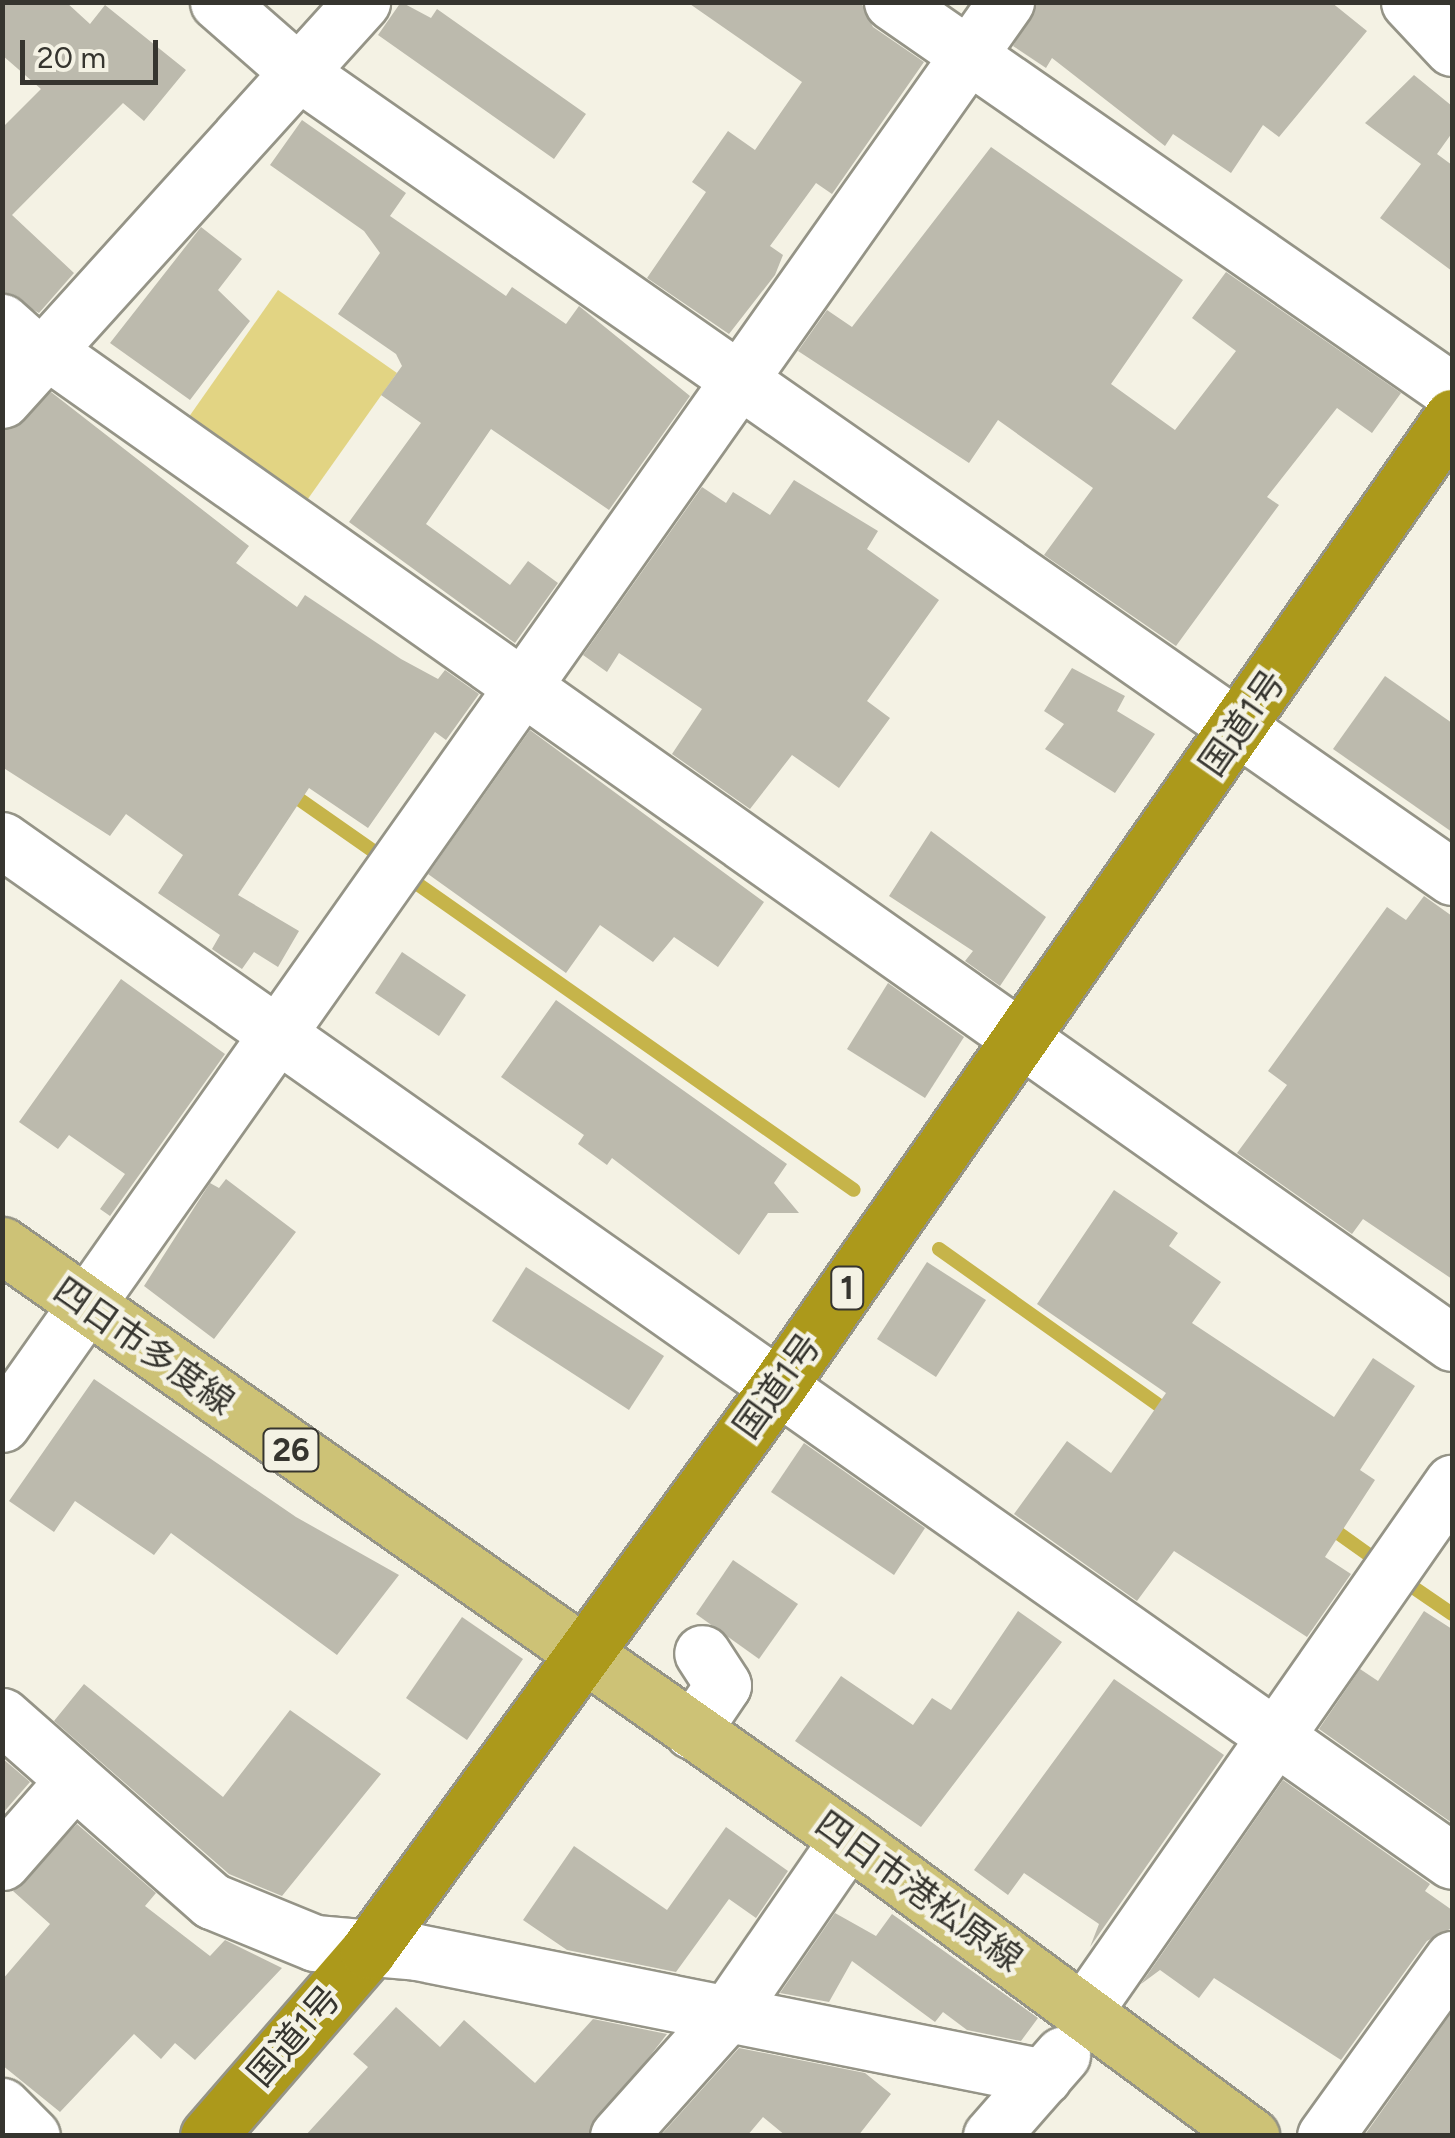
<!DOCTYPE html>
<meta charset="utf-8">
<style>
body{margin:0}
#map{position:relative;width:1455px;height:2138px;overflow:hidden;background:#f4f2e4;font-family:Figtree,"Noto Sans JP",sans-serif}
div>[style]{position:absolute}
.green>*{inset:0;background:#e2d483}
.stream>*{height:14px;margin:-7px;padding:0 7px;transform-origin:7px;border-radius:7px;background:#c6b44a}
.building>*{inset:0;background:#bcbaad}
.roads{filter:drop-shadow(2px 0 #959487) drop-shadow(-2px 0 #959487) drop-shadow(0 2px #959487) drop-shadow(0 -2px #959487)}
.minor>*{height:55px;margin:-27.5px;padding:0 27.5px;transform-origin:27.5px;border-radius:27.5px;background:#fff}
.major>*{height:55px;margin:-27.5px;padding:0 27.5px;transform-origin:27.5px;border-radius:27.5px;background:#cdc276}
.highway>*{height:55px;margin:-27.5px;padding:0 27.5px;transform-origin:27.5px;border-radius:27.5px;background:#ac991b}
span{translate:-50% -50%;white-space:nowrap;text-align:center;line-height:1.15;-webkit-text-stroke:9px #f4f2e4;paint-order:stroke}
.shield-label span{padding:2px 8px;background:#f4f2e4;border:2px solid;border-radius:8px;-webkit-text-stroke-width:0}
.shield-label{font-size:32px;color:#36352f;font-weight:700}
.street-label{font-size:35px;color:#36352f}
.frame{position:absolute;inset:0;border:5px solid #36352f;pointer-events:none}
.scale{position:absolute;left:20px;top:40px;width:138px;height:45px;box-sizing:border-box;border:5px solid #36352f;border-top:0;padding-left:12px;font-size:30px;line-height:35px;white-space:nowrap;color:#36352f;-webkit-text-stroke:8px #f4f2e4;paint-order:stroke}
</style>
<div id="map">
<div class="green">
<div style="clip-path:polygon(278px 290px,397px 373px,305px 503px,186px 421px)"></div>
</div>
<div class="stream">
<div style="left:286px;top:790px;width:113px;rotate:35deg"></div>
<div style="left:409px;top:878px;width:543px;rotate:35.04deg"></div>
<div style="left:939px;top:1249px;width:285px;rotate:35.4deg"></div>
<div style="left:1327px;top:1525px;width:60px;rotate:35.5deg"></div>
<div style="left:1404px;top:1581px;width:58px;rotate:34.5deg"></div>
</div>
<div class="building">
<div style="clip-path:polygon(2px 2px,66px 2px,90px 24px,105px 5px,186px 70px,144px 121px,123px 103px,12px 215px,74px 273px,39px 313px,2px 292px,2px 128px,41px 89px,2px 55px)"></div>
<div style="clip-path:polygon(401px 2px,431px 18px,437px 9px,586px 114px,554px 159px,378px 35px)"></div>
<div style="clip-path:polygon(687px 2px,861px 2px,873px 27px,924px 62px,832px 194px,816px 183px,770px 246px,783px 255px,775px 275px,729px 334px,647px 278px,706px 192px,692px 182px,728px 131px,755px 150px,802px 82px)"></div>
<div style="clip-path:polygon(1037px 2px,1331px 2px,1367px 31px,1279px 137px,1263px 125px,1231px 173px,1173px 134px,1165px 146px,1052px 58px,1046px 68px,1013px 46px)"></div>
<div style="clip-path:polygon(1414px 75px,1452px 106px,1452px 133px,1437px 154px,1452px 165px,1452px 271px,1380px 218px,1421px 164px,1365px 123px)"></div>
<div style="clip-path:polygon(302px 120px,406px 193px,390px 216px,506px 296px,512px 287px,566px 324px,579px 306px,690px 396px,609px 510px,491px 429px,426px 524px,510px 585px,528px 561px,558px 583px,515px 643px,349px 522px,421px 423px,381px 395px,402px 366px,396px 354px,338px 314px,380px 253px,364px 231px,270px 165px)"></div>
<div style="clip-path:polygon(991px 147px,1183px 280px,1111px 384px,1175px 430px,1236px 351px,1192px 318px,1226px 272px,1401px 393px,1372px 433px,1337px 408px,1267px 497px,1279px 505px,1176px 646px,1044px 555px,1093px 488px,998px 420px,969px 463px,798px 351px,827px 310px,852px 327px)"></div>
<div style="clip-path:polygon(201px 227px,242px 259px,218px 290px,250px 321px,190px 400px,110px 343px)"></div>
<div style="clip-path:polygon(51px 392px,249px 546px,236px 563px,297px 607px,305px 595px,401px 659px,438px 679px,445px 670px,479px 694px,446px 740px,435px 732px,368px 828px,309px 788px,238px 895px,299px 931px,278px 967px,254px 952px,242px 969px,222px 956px,212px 949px,220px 935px,158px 893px,183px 855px,126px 814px,110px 836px,2px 767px,2px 430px)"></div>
<div style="clip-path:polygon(794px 480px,878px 531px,867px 549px,939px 600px,867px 701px,890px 718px,839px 788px,792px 755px,750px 809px,672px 754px,702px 709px,619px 653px,607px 672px,583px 655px,702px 487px,726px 503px,733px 492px,770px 515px)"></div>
<div style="clip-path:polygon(1072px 668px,1125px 696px,1117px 711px,1155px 734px,1115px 793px,1045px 749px,1064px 724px,1044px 711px)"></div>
<div style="clip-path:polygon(1385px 676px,1452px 723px,1452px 832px,1333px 749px)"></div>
<div style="clip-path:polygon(530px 730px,764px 902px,718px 967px,674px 937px,653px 962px,600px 925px,566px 973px,428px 874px)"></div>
<div style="clip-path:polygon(931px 831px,1046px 917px,1000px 986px,965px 961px,973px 951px,889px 896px)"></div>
<div style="clip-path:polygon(1424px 896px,1452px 916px,1452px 1279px,1363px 1219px,1352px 1234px,1237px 1153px,1287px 1085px,1268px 1071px,1387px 907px,1406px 920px)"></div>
<div style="clip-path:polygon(402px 952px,466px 995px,439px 1036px,375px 993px)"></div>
<div style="clip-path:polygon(121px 979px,225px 1054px,110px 1216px,100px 1209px,125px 1174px,69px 1135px,58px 1149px,19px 1122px)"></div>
<div style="clip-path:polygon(888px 983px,964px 1037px,925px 1098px,847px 1049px)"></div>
<div style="clip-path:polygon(556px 1000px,787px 1164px,774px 1183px,799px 1213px,768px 1213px,739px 1255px,612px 1158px,607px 1165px,578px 1144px,584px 1135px,501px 1077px)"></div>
<div style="clip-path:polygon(226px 1179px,296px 1232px,214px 1339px,144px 1286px,210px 1183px,219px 1188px)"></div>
<div style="clip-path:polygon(1114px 1190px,1178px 1233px,1169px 1246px,1221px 1282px,1192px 1323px,1334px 1417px,1373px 1358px,1415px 1386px,1360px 1470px,1375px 1480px,1325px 1557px,1351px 1574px,1307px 1637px,1174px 1551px,1137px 1601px,1014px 1514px,1067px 1441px,1111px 1473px,1166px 1393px,1037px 1304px)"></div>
<div style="clip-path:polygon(927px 1262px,986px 1300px,936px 1377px,877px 1339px)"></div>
<div style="clip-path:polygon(526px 1267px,664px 1356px,629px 1410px,492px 1321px)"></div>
<div style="clip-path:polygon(94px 1379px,296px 1517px,399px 1575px,337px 1655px,171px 1533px,154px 1555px,75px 1501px,54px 1532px,9px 1501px)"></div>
<div style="clip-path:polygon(804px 1443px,925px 1528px,894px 1575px,771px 1492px)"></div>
<div style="clip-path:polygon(733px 1560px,798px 1604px,759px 1659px,696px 1614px)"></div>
<div style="clip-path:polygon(1018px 1611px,1062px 1642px,921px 1827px,795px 1741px,841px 1676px,913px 1725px,932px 1698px,951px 1710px)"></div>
<div style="clip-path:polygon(1424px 1611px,1452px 1629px,1452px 1823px,1319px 1729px,1360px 1669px,1378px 1681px)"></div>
<div style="clip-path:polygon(462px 1617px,523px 1659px,467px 1740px,406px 1698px)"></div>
<div style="clip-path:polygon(1114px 1679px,1224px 1755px,1090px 1947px,1099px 1924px,1024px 1873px,1008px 1895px,974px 1870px)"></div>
<div style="clip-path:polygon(84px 1684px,223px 1797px,290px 1710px,381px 1774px,282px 1896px,229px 1874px,54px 1721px)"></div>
<div style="clip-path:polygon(2px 1758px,30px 1782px,2px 1814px)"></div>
<div style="clip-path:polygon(1283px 1780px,1430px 1884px,1425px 1891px,1452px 1910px,1452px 1928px,1427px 1941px,1341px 2060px,1214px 1978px,1199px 1998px,1160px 1970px,1141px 1984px)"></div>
<div style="clip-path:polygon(77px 1824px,156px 1893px,145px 1906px,210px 1956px,225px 1940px,282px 1968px,195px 2060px,175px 2043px,161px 2059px,134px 2034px,60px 2112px,2px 2065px,2px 1980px,50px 1924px,13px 1891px)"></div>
<div style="clip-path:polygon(726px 1827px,788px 1871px,756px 1918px,729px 1899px,676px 1972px,567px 1950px,523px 1920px,574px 1846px,667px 1910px)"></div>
<div style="clip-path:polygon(835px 1913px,876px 1936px,892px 1914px,1038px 2018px,1021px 2041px,967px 2030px,943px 2012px,935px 2022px,852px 1961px,829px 2002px,780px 1993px)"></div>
<div style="clip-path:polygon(396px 2007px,440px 2047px,464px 2020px,535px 2083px,593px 2019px,667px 2034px,588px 2136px,305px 2136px,368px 2067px,353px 2054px)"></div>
<div style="clip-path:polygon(1452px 2012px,1452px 2136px,1364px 2136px)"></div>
<div style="clip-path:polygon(739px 2048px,865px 2073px,891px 2094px,858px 2136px,786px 2136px,763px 2117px,747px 2136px,660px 2136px)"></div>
</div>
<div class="roads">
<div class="minor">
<div style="left:218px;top:2px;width:106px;rotate:41.2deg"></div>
<div style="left:298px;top:72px;width:1407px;rotate:34.9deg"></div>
<div style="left:892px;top:2px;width:682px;rotate:34.79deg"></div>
<div style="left:1409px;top:2px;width:63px;rotate:46.9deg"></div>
<div style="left:2px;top:322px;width:52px;rotate:41.9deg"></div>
<div style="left:47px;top:351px;width:1720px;rotate:35.22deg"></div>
<div style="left:2px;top:400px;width:537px;rotate:-47.87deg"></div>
<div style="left:2px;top:840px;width:1773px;rotate:35.15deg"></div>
<div style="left:2px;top:1424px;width:1741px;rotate:-54.78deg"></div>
<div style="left:2px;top:1716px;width:280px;rotate:41.4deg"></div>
<div style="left:212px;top:1901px;width:111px;rotate:22.2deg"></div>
<div style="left:315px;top:1943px;width:102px;rotate:5deg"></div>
<div style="left:417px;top:1952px;width:639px;rotate:11.27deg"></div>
<div style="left:692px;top:1731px;width:55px;rotate:-56deg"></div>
<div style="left:723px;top:1685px;width:38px;rotate:-123deg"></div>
<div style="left:2px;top:1862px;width:109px;rotate:-48.7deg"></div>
<div style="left:1084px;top:2011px;width:644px;rotate:-55.12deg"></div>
<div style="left:2px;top:2106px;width:42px;rotate:45deg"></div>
<div style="left:618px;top:2136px;width:165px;rotate:-48.2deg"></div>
<div style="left:728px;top:2013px;width:211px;rotate:-55.4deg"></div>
<div style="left:991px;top:2136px;width:108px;rotate:-48.8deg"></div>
<div style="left:1325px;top:2136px;width:218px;rotate:-54.3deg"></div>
</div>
<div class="major">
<div style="left:2px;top:1245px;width:1034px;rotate:35.07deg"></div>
<div style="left:848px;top:1839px;width:501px;rotate:36.39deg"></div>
</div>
<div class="highway">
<div style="left:208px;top:2136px;width:245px;rotate:-49.1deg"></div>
<div style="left:368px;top:1951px;width:699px;rotate:-54.01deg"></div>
<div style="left:779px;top:1385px;width:1179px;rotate:-55.19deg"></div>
</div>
</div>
<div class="shield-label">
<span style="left:847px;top:1288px">1</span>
<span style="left:291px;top:1450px">26</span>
</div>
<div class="street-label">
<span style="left:1242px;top:723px;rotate:-55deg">国道1号</span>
<span style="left:144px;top:1346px;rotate:35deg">四日市多度線</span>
<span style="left:777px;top:1386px;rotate:-54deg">国道1号</span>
<span style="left:919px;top:1891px;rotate:36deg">四日市港松原線</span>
<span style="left:294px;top:2036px;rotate:-49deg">国道1号</span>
</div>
<div class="frame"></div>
<div class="scale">20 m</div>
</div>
